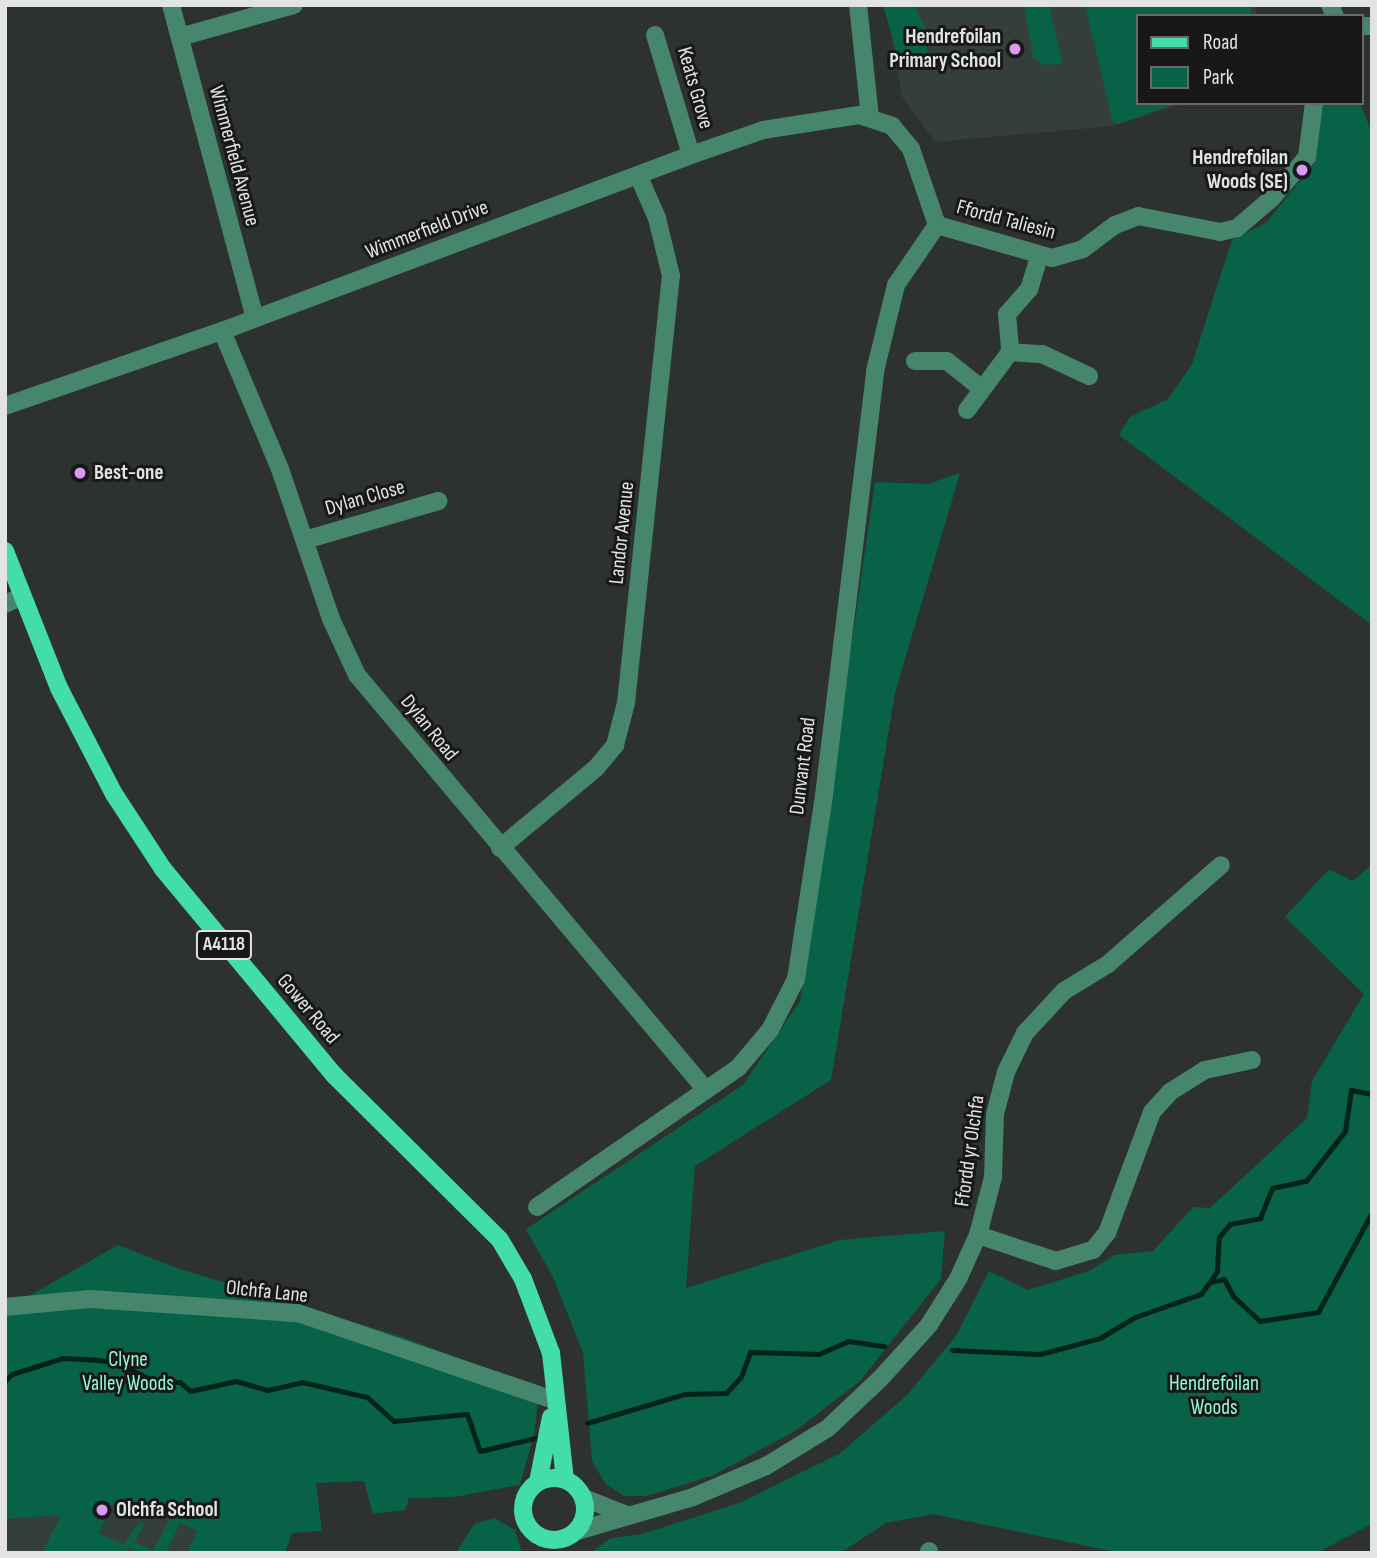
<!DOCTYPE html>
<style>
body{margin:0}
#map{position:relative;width:1377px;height:1558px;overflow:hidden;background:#2d312f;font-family:"Sofia Sans Condensed",sans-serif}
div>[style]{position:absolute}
.built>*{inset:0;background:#353f3a}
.green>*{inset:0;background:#086247}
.stream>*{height:5px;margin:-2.5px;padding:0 2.5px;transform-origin:2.5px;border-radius:2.5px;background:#022418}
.minor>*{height:18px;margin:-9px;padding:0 9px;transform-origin:9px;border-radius:9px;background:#45866d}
.major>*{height:18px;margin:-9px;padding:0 9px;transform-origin:9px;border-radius:9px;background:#43dda9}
.major>.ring{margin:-9px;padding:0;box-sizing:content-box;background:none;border:18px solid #43dda9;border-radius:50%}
.dots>*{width:19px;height:19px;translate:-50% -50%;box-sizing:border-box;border:4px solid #171817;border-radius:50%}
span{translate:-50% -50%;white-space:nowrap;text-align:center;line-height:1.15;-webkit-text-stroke:6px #171817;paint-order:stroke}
.shield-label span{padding:2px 5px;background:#171817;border:2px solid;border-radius:5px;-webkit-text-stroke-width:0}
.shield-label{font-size:19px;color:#e2e4e3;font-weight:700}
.poi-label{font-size:21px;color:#e2e4e3;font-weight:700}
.right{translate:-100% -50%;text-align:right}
.left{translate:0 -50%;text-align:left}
.street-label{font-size:21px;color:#e2e4e3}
.park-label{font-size:21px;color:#93fcd2}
.frame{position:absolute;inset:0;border:7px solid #e2e4e3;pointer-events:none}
.legend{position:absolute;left:1136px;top:14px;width:228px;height:91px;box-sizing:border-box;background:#171817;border:2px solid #686a69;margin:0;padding:9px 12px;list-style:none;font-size:21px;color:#e2e4e3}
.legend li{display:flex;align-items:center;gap:14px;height:35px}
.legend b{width:35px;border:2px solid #686a69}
</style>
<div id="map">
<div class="built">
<div style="clip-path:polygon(886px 5px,1255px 5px,1257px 16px,1137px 16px,1137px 103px,1185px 103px,1113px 126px,935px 142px,902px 97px)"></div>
<div style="clip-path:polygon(150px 1488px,220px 1520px,214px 1553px,5px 1553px,5px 1496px)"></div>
</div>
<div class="green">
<div style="clip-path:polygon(883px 5px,914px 5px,925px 28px,928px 59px,900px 65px)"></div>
<div style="clip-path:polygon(1024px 5px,1049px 5px,1063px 64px,1044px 65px,1033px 57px)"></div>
<div style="clip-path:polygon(1085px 5px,1250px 5px,1252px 16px,1137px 16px,1137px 103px,1178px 103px,1118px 124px,1113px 123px)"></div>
<div style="clip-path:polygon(1322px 103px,1360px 103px,1372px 133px,1372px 625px,1119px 435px,1130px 417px,1168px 399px,1192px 364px,1232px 240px,1267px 222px,1315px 162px)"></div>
<div style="clip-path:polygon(960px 473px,895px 693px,831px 1080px,695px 1166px,686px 1288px,840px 1240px,945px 1231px,941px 1279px,860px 1381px,795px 1431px,712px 1476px,647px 1496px,624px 1496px,605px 1483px,592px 1461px,583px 1353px,553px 1277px,526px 1229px,743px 1085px,800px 1001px,875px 482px,928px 484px)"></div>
<div style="clip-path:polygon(1372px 864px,1372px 1524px,1316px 1553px,1121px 1553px,933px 1514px,886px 1523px,840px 1553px,590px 1553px,611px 1538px,642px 1534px,739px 1503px,839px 1454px,907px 1395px,956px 1336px,989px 1271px,1028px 1290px,1089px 1271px,1115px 1255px,1153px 1251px,1193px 1207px,1210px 1208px,1307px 1118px,1312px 1081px,1364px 994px,1285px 917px,1329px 869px,1353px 881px)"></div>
<div style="clip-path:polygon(evenodd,118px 1245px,180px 1269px,402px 1337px,539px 1388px,535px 1431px,520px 1485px,454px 1497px,409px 1498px,405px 1510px,373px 1514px,364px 1481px,316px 1483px,322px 1531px,292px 1533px,285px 1553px,187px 1553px,197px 1531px,180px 1523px,166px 1553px,138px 1553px,128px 1547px,125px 1553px,42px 1553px,61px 1515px,5px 1519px,5px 1298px,22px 1300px,118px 1245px,156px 1501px,174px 1511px,153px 1551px,135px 1542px,144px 1524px,140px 1521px,124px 1545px,99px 1533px,112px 1504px,148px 1516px,156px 1501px)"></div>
<div style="clip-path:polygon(494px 1518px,515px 1530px,522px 1553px,456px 1553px,474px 1524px)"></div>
</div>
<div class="stream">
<div style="left:1210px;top:1282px;width:14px;rotate:-12deg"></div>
<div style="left:1224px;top:1279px;width:19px;rotate:62deg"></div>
<div style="left:1233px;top:1296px;width:37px;rotate:43deg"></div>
<div style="left:1260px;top:1321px;width:59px;rotate:-8.8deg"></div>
<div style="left:1318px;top:1312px;width:114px;rotate:-61.6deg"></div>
<div style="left:952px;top:1350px;width:88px;rotate:2.6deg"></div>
<div style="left:1040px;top:1354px;width:62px;rotate:-14.9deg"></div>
<div style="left:1100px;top:1338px;width:41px;rotate:-31deg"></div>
<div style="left:1135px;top:1317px;width:70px;rotate:-19.2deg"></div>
<div style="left:1201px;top:1294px;width:28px;rotate:-55deg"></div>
<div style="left:1217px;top:1271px;width:34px;rotate:-87deg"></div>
<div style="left:1219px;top:1237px;width:17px;rotate:-50deg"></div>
<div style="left:1230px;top:1224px;width:31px;rotate:-11deg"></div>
<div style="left:1260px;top:1218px;width:32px;rotate:-68deg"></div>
<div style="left:1272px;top:1188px;width:35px;rotate:-12deg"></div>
<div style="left:1306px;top:1181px;width:63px;rotate:-52deg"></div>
<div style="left:1345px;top:1131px;width:41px;rotate:-81.7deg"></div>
<div style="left:1351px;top:1090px;width:21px;rotate:11deg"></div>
<div style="left:5px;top:1381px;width:10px;rotate:-45deg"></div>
<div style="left:12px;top:1374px;width:53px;rotate:-17.4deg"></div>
<div style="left:63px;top:1358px;width:34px;rotate:3deg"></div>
<div style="left:97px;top:1360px;width:18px;rotate:6deg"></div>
<div style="left:115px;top:1362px;width:43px;rotate:26deg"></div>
<div style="left:154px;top:1381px;width:26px;rotate:2deg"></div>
<div style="left:180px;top:1382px;width:13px;rotate:42deg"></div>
<div style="left:190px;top:1391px;width:47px;rotate:-12.3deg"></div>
<div style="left:236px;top:1381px;width:33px;rotate:16deg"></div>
<div style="left:268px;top:1390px;width:35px;rotate:-13deg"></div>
<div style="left:302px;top:1382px;width:67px;rotate:13deg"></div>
<div style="left:367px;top:1397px;width:36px;rotate:42deg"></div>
<div style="left:394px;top:1421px;width:73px;rotate:-5.5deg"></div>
<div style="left:467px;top:1414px;width:39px;rotate:71deg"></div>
<div style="left:480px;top:1451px;width:66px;rotate:-13.2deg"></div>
<div style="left:587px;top:1423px;width:101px;rotate:-16.6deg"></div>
<div style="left:684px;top:1394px;width:42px;rotate:-1.4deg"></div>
<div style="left:726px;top:1393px;width:22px;rotate:-47deg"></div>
<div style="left:741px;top:1377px;width:27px;rotate:-70deg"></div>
<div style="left:750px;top:1352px;width:69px;rotate:1.7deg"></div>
<div style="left:819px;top:1354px;width:32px;rotate:-24deg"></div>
<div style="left:848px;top:1341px;width:37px;rotate:8deg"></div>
</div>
<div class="minor">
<div style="left:171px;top:5px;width:324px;rotate:75deg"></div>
<div style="left:858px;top:5px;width:113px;rotate:83.9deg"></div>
<div style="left:1330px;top:5px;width:12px;rotate:66deg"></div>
<div style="left:1361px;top:26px;width:11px"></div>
<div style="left:655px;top:35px;width:125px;rotate:73.3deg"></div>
<div style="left:180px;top:37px;width:118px;rotate:-15.7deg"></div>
<div style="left:1039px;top:257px;width:34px;rotate:107deg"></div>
<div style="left:1029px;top:289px;width:33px;rotate:131deg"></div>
<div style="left:1007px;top:314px;width:38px;rotate:85deg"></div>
<div style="left:1010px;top:352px;width:32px;rotate:4deg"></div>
<div style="left:1042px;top:354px;width:52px;rotate:25.1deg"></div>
<div style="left:222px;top:331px;width:150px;rotate:67.2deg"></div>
<div style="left:280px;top:469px;width:158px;rotate:71.2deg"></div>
<div style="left:331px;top:619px;width:62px;rotate:65.1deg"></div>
<div style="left:357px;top:675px;width:542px;rotate:49.94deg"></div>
<div style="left:915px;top:361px;width:32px"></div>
<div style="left:947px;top:361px;width:43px;rotate:38.5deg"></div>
<div style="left:5px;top:406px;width:230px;rotate:-19.1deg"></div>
<div style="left:222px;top:331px;width:501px;rotate:-20.57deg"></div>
<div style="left:691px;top:155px;width:76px;rotate:-19.1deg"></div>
<div style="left:763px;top:130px;width:97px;rotate:-8.9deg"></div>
<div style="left:859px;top:115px;width:35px;rotate:18deg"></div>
<div style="left:892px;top:126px;width:30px;rotate:50deg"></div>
<div style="left:911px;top:149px;width:80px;rotate:71.1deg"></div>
<div style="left:937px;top:225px;width:120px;rotate:16deg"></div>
<div style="left:1052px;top:258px;width:32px;rotate:-16deg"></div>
<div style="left:1083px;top:249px;width:40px;rotate:-37deg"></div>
<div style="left:1115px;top:225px;width:25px;rotate:-21deg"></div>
<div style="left:1138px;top:216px;width:84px;rotate:11deg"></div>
<div style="left:1220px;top:232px;width:17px;rotate:-13deg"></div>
<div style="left:1237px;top:228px;width:46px;rotate:-40.6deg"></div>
<div style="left:1272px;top:198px;width:54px;rotate:-49.5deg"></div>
<div style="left:1307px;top:157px;width:54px;rotate:-82.6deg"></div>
<div style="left:967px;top:410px;width:72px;rotate:-53.4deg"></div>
<div style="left:305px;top:540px;width:139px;rotate:-16.3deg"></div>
<div style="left:5px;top:604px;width:17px;rotate:-24deg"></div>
<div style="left:500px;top:848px;width:125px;rotate:-39.8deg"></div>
<div style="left:596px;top:768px;width:30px;rotate:-50deg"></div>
<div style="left:615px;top:745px;width:43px;rotate:-75.3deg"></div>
<div style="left:626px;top:703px;width:429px;rotate:-84deg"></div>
<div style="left:671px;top:276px;width:60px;rotate:-103.6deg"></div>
<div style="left:657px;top:218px;width:47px;rotate:-113.8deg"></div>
<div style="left:537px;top:1207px;width:244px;rotate:-34.7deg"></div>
<div style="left:738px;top:1068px;width:50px;rotate:-49.9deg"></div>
<div style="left:770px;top:1030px;width:57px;rotate:-63deg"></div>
<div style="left:796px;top:979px;width:186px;rotate:-81.3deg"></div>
<div style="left:824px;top:795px;width:427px;rotate:-83.1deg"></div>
<div style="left:875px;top:371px;width:89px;rotate:-76.3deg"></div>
<div style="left:896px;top:285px;width:73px;rotate:-55.7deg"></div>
<div style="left:978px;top:1235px;width:82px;rotate:18.4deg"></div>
<div style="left:1056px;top:1261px;width:39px;rotate:-17deg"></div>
<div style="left:1093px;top:1250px;width:22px;rotate:-51deg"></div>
<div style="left:1107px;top:1233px;width:129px;rotate:-69.6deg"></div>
<div style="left:1152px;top:1112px;width:27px;rotate:-48deg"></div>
<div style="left:1170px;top:1092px;width:41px;rotate:-32.2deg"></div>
<div style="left:1205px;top:1070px;width:48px;rotate:-12deg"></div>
<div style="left:5px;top:1307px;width:85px;rotate:-5.4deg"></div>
<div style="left:90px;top:1299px;width:208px;rotate:3.9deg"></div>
<div style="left:298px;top:1313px;width:270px;rotate:18.8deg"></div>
<div style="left:584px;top:1498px;width:43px;rotate:21.8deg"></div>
<div style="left:577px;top:1531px;width:121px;rotate:-16.3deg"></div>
<div style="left:693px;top:1497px;width:79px;rotate:-23deg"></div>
<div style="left:766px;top:1466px;width:73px;rotate:-31.5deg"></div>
<div style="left:828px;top:1428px;width:71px;rotate:-43.3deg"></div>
<div style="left:880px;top:1379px;width:73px;rotate:-47.8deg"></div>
<div style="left:929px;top:1325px;width:54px;rotate:-57.8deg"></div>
<div style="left:958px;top:1279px;width:48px;rotate:-65.6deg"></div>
<div style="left:978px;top:1235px;width:60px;rotate:-75.5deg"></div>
<div style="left:993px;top:1177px;width:63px;rotate:-88.2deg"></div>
<div style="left:995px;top:1114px;width:43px;rotate:-75.3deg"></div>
<div style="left:1006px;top:1072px;width:43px;rotate:-64deg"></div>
<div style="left:1025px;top:1033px;width:57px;rotate:-47.1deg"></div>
<div style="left:1064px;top:991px;width:52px;rotate:-31.5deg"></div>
<div style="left:1108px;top:964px;width:150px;rotate:-41.2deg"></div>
<div style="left:929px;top:1553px;width:2px;rotate:-90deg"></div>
</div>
<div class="major">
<div style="left:5px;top:551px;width:147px;rotate:68.5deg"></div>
<div style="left:59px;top:688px;width:119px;rotate:62.6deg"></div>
<div style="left:114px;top:794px;width:90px;rotate:56.8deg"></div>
<div style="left:163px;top:869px;width:268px;rotate:50.3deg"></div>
<div style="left:334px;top:1075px;width:234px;rotate:44.8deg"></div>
<div style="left:500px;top:1240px;width:45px;rotate:59.5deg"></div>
<div style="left:523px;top:1279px;width:79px;rotate:69.3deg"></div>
<div style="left:551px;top:1353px;width:127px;rotate:83.7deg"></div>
<div class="ring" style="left:523px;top:1478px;width:44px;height:44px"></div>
<div style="left:538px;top:1482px;width:66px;rotate:-78.7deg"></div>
</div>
<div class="dots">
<div style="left:1015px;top:49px;background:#dc99f4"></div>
<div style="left:1302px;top:170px;background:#dc99f4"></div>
<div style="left:80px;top:473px;background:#dc99f4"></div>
<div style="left:102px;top:1510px;background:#dc99f4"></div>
</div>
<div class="shield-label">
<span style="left:224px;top:945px">A4118</span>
</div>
<div class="poi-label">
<span class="right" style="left:1001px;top:49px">Hendrefoilan<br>Primary School</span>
<span class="right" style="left:1288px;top:170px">Hendrefoilan<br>Woods (SE)</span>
<span class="left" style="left:94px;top:473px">Best-one</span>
<span class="left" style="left:116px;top:1510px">Olchfa School</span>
</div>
<div class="street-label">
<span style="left:695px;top:88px;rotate:74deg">Keats Grove</span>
<span style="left:234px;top:156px;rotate:75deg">Wimmerfield Avenue</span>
<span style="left:1006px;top:220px;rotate:15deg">Ffordd Taliesin</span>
<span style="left:427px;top:230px;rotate:-21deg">Wimmerfield Drive</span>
<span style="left:365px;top:498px;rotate:-16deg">Dylan Close</span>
<span style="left:622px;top:533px;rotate:-84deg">Landor Avenue</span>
<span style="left:429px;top:728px;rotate:51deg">Dylan Road</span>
<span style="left:803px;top:766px;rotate:-83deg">Dunvant Road</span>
<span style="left:308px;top:1009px;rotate:50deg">Gower Road</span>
<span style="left:970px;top:1151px;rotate:-82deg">Ffordd yr Olchfa</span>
<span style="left:267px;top:1292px;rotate:6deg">Olchfa Lane</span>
</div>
<div class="park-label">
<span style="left:128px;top:1372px">Clyne<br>Valley Woods</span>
<span style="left:1214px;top:1396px">Hendrefoilan<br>Woods</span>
</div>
<div class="frame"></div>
<ul class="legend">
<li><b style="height:9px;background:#43dda9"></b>Road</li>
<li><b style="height:19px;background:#086247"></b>Park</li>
</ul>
</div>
